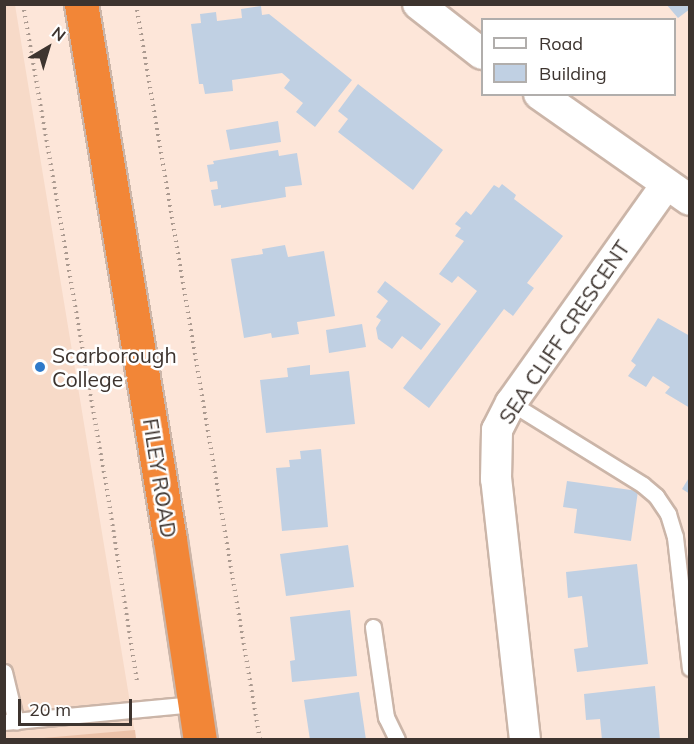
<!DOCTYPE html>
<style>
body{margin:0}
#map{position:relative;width:694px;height:744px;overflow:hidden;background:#fde6d9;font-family:Mulish,sans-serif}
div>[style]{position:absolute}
.built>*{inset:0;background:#f7dac8}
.green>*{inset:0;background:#ecc2a9}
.building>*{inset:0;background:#c0d0e3}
.path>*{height:4px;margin-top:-2px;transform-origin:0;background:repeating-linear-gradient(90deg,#ab9a90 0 1.5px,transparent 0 6px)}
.roads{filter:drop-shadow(2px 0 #cbb5a8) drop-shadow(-2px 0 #cbb5a8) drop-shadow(0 2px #cbb5a8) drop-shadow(0 -2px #cbb5a8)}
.lane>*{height:15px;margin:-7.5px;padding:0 7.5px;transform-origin:7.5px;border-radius:7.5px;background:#fff}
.street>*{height:30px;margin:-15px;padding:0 15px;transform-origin:15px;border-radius:15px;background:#fff}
.highway>*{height:33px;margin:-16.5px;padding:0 16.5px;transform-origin:16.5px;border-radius:16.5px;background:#f28637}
.dots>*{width:16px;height:16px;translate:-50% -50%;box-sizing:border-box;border:3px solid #fff;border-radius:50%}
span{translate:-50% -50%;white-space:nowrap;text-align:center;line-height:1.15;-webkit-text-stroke:5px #fff;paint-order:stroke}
.street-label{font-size:21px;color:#3d342f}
.poi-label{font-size:21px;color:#3d342f}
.left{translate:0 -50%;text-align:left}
.frame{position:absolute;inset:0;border:6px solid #3d342f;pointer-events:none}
.legend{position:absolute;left:481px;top:18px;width:195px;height:78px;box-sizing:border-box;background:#fff;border:2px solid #b1aeac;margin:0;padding:8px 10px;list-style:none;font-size:18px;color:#3d342f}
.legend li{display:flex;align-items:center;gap:12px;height:30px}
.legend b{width:30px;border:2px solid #b1aeac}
.north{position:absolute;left:18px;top:18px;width:60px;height:60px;-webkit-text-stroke:4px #fff;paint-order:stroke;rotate:38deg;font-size:16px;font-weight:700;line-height:24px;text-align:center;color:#3d342f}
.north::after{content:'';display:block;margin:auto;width:21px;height:27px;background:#3d342f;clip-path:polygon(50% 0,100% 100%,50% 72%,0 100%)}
.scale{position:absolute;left:18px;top:699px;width:114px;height:27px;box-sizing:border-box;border:3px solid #3d342f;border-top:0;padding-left:8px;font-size:18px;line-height:21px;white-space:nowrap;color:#3d342f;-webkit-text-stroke:4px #fff;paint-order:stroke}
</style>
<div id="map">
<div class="built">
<div style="clip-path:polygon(4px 5px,15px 5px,136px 739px,5px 739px)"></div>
</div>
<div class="green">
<div style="clip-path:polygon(135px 730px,136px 739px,32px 739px)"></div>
</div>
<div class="building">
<div style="clip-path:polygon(666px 4px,690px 4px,690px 9px,678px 18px)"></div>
<div style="clip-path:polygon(261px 6px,262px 15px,269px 14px,352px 80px,315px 127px,296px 112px,303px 103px,284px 88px,290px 80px,282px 73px,232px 80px,233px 91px,205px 94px,203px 84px,199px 84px,191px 24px,201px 23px,200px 14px,216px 12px,217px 21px,242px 18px,241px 9px)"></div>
<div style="clip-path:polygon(358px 84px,443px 150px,413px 190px,338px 132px,348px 119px,338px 111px)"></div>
<div style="clip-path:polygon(278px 121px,281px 142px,230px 150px,226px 130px)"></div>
<div style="clip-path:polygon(278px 150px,279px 156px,297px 153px,302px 185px,285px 187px,286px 197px,221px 208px,221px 205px,214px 206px,211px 190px,218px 189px,217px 181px,210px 182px,207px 165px,214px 164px,213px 161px)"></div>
<div style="clip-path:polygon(502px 184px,516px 195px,514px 199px,563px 236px,527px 283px,534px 288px,513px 316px,504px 309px,429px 408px,403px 388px,477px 291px,458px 276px,452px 283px,439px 274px,464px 241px,455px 236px,461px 228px,455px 224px,466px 211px,471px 215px,494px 185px,499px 188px)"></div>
<div style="clip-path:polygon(285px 245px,288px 257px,324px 251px,335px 316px,297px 322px,299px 334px,272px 338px,271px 333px,244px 338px,231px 259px,263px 254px,262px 249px)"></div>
<div style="clip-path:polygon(385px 281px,441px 324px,421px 350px,402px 336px,392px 349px,378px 339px,376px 328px,381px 320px,376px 317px,388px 301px,377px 292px)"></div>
<div style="clip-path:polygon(658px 318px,690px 336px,690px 408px,665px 393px,670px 387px,653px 376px,646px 387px,628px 376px,636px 365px,631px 361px)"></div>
<div style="clip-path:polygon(362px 324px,366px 347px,329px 353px,326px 330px)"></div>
<div style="clip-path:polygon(310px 365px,310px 375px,349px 371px,355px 424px,266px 433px,260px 380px,288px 377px,287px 368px)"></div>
<div style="clip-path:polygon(321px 449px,328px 527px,282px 531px,276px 468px,290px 467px,289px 460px,301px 459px,300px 451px)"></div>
<div style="clip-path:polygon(690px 476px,690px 494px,682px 489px)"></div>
<div style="clip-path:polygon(567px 481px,638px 491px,631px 541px,574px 533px,577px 509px,563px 507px)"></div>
<div style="clip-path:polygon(348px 545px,354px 587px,286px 596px,280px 554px)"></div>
<div style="clip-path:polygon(637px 564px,648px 664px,577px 672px,574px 649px,588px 647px,585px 620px,582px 596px,568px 598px,566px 572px)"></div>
<div style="clip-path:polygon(350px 610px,357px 676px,292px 682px,290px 661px,295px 660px,290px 617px)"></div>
<div style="clip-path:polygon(655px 686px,660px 740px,602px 740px,600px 719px,586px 720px,584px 694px)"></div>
<div style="clip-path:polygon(359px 692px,366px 740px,310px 740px,304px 700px)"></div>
</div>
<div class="path">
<div style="left:23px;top:4px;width:480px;rotate:80.2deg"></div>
<div style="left:105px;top:477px;width:207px;rotate:81.1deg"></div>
<div style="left:136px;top:4px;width:746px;rotate:80.44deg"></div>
</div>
<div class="roads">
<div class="lane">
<div style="left:511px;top:403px;width:155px;rotate:31.8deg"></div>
<div style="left:643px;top:485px;width:17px;rotate:40deg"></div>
<div style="left:656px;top:496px;width:22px;rotate:56deg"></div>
<div style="left:668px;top:514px;width:24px;rotate:73deg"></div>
<div style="left:675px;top:537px;width:132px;rotate:83.5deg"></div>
<div style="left:373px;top:627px;width:91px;rotate:81.8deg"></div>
<div style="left:386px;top:717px;width:25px;rotate:64deg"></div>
<div style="left:4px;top:672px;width:51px;rotate:76.5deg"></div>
<div style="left:4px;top:722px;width:191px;rotate:-5.4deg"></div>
</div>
<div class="street">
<div style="left:418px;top:4px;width:81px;rotate:38deg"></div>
<div style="left:539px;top:94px;width:184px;rotate:35.1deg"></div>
<div style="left:525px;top:740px;width:263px;rotate:-96.3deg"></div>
<div style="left:496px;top:479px;width:49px;rotate:-88.8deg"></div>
<div style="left:497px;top:430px;width:30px;rotate:-63deg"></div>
<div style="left:511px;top:403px;width:267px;rotate:-54.6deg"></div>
</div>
<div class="highway">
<div style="left:81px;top:4px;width:543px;rotate:80.57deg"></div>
<div style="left:170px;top:540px;width:202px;rotate:81.5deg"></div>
</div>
</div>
<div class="dots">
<div style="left:40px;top:367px;background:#2e79c9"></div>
</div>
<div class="street-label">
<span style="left:564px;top:332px;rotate:-56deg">SEA CLIFF CRESCENT</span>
<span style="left:160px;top:478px;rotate:81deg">FILEY ROAD</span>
</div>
<div class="poi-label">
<span class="left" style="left:52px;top:367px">Scarborough<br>College</span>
</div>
<div class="frame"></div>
<ul class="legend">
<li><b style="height:8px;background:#fff"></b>Road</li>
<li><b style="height:16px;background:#c0d0e3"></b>Building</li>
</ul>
<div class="north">N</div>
<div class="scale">20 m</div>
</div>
